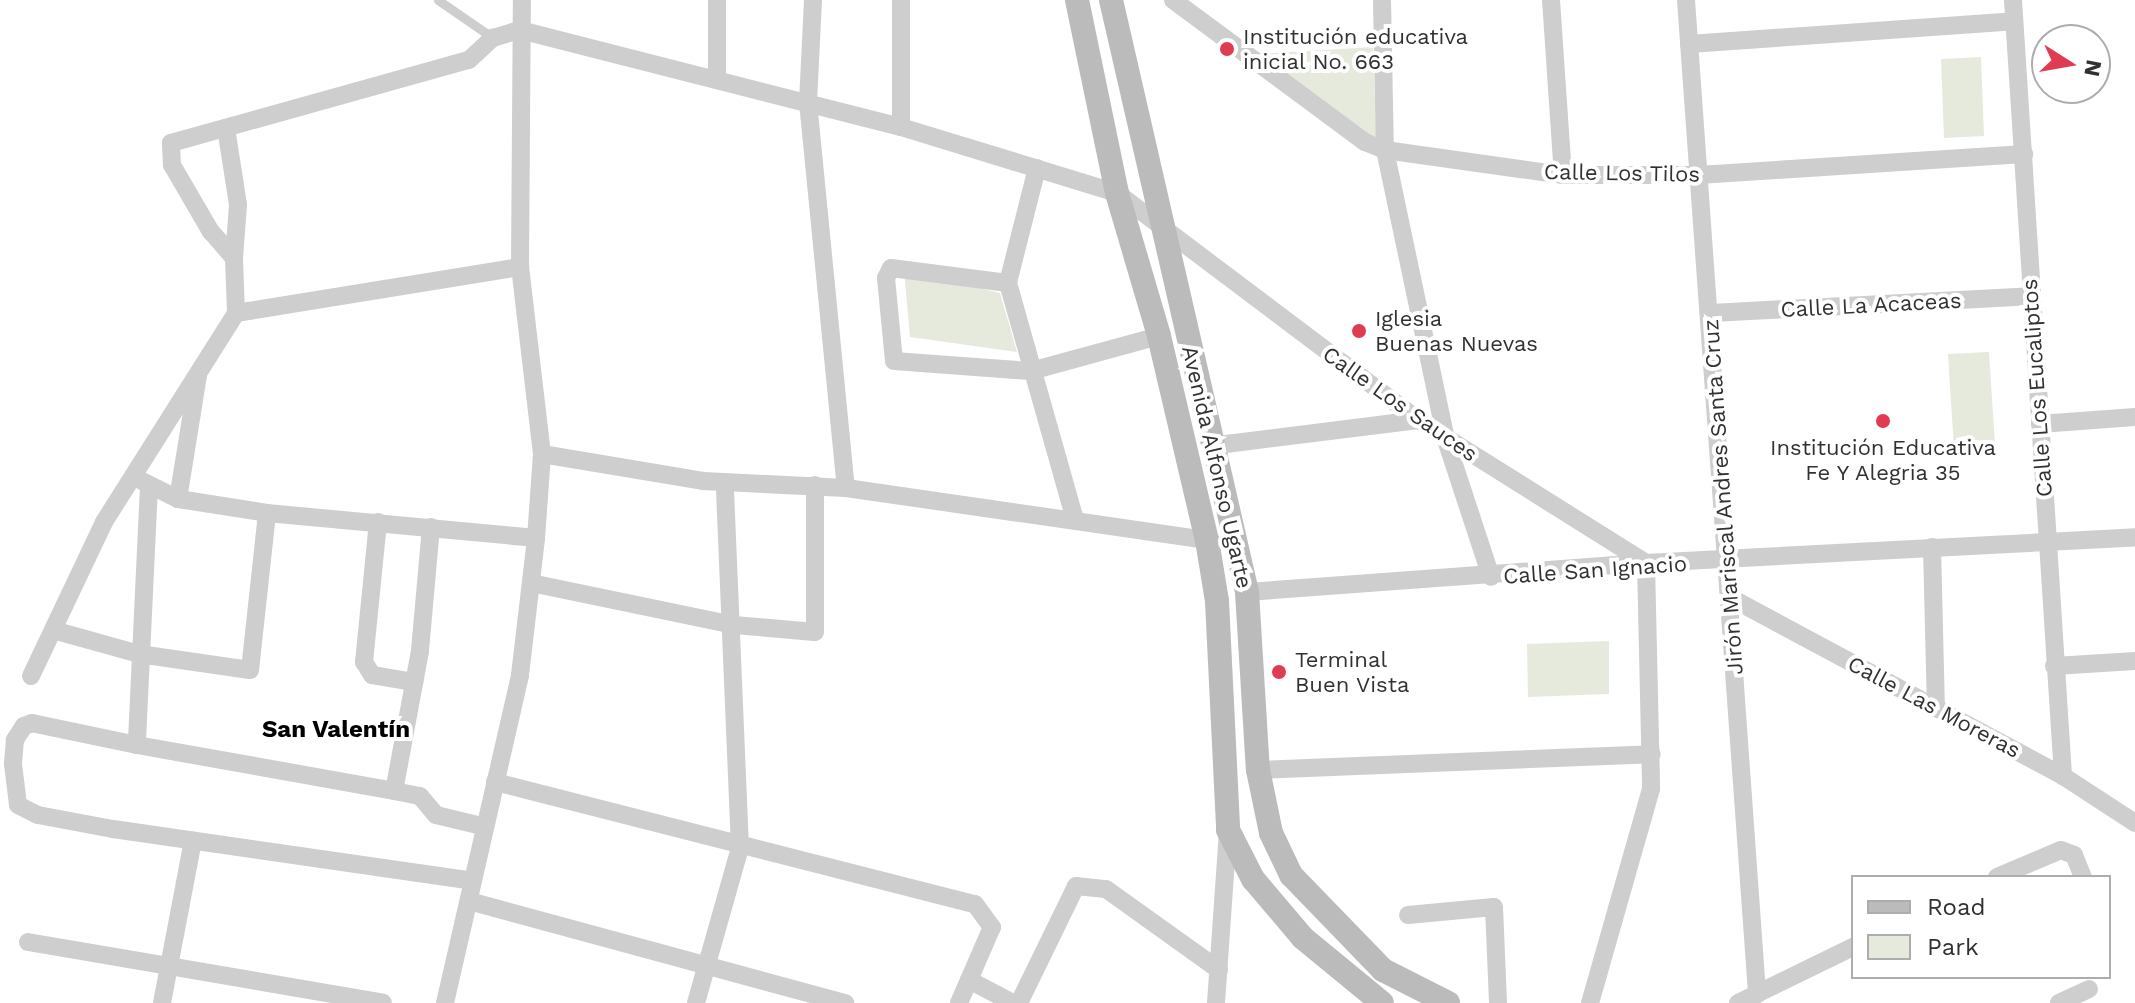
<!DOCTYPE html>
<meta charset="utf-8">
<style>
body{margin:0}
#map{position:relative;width:2135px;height:1003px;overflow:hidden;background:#fff;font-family:"Work Sans",sans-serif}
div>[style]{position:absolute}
.green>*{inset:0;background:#e5eadd}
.lane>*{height:9px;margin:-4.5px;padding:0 4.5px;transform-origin:4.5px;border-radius:4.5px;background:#cecece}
.street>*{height:18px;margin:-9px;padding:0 9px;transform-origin:9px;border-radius:9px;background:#cecece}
.secondary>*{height:24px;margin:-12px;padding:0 12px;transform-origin:12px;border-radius:12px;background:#bbb}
.dots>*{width:22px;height:22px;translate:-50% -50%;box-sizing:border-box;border:4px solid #fff;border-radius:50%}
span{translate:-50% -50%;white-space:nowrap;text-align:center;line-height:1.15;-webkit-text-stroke:8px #fff;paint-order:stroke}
.poi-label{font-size:22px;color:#313131}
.left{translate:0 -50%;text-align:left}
.street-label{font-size:22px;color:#313131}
.neighbourhood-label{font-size:24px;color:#000;font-weight:700}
.legend{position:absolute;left:1851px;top:875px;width:260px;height:104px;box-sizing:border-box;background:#fff;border:2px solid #adadad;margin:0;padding:10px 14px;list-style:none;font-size:24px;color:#313131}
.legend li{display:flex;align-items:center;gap:16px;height:40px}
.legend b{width:40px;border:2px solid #adadad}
.north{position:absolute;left:2031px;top:24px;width:80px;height:80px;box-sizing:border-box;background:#fff;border:2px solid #adadad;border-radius:50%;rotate:101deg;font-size:22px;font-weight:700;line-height:32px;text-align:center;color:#313131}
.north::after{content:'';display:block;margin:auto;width:28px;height:36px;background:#df3b52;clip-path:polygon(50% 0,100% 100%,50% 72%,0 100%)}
</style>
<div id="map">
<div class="green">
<div style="clip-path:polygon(1373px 47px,1376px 136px,1369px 136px,1258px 54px)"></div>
<div style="clip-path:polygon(1981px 57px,1984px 136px,1944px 138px,1941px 59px)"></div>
<div style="clip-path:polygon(904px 270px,1000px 293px,1017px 352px,910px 337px)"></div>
<div style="clip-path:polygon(1989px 352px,1995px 446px,1954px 449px,1948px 354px)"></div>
<div style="clip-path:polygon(1609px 641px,1609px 694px,1528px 697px,1527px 644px)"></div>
</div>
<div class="lane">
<div style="left:438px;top:0;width:67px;rotate:34.6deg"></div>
</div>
<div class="street">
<div style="left:717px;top:0;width:79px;rotate:90deg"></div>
<div style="left:813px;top:0;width:102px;rotate:92.8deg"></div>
<div style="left:808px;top:102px;width:388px;rotate:84.4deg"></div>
<div style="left:901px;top:0;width:127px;rotate:90deg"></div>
<div style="left:1173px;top:0;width:239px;rotate:36.5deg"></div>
<div style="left:1365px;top:142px;width:22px;rotate:22deg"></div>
<div style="left:1385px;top:150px;width:180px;rotate:8deg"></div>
<div style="left:1563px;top:175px;width:136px"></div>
<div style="left:1699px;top:175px;width:326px;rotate:-3.7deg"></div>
<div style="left:1382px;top:0;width:150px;rotate:88.9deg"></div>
<div style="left:1385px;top:150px;width:296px;rotate:78.1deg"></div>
<div style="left:1446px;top:440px;width:144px;rotate:71.8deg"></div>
<div style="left:1551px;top:0;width:175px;rotate:86.1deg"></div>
<div style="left:1686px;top:0;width:997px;rotate:85.91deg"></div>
<div style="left:2013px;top:0;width:778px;rotate:86.31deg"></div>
<div style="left:1689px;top:44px;width:326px;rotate:-4deg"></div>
<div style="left:226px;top:128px;width:78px;rotate:81.1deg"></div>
<div style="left:238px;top:205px;width:53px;rotate:94.3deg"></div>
<div style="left:1037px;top:168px;width:119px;rotate:104.2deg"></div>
<div style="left:1008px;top:283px;width:245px;rotate:74.2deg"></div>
<div style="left:1008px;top:283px;width:118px;rotate:-172.7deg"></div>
<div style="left:891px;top:268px;width:11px;rotate:117deg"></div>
<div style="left:886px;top:278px;width:83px;rotate:84.5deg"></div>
<div style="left:894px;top:361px;width:137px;rotate:4.2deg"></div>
<div style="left:1031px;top:371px;width:133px;rotate:-15.3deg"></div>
<div style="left:236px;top:313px;width:288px;rotate:-9.2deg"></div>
<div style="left:1711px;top:313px;width:320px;rotate:-3deg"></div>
<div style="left:2040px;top:424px;width:95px;rotate:-4.2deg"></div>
<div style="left:1210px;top:446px;width:210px;rotate:-7.1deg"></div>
<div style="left:542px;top:454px;width:163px;rotate:9.5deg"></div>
<div style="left:703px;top:481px;width:143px;rotate:2.8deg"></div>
<div style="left:846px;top:488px;width:365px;rotate:8.2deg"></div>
<div style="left:142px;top:481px;width:40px;rotate:26.6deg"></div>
<div style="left:178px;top:499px;width:90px;rotate:8.9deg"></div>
<div style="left:267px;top:513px;width:270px;rotate:5.3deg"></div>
<div style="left:149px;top:486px;width:259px;rotate:92.7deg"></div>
<div style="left:137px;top:745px;width:107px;rotate:-168.2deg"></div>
<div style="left:32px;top:723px;width:9px;rotate:159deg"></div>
<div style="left:24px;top:726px;width:17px;rotate:123deg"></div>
<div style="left:15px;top:740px;width:24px;rotate:95deg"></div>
<div style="left:13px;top:764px;width:41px;rotate:83deg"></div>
<div style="left:18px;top:805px;width:22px;rotate:27deg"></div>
<div style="left:38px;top:815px;width:76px;rotate:10.6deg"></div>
<div style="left:113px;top:829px;width:363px;rotate:8.2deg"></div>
<div style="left:178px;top:499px;width:126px;rotate:-80.8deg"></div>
<div style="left:378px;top:522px;width:141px;rotate:95.7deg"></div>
<div style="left:364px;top:662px;width:15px;rotate:58deg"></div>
<div style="left:372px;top:675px;width:43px;rotate:9.5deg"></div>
<div style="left:431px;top:527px;width:124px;rotate:95.1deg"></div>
<div style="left:420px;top:651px;width:142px;rotate:100.5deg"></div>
<div style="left:394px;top:791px;width:26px;rotate:11deg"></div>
<div style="left:420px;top:796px;width:25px;rotate:50deg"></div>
<div style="left:436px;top:815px;width:47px;rotate:13.4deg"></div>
<div style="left:1932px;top:547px;width:161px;rotate:88.6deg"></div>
<div style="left:531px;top:583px;width:207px;rotate:11.7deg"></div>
<div style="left:734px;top:625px;width:81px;rotate:4.9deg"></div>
<div style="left:815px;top:632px;width:147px;rotate:-90deg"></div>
<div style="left:1247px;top:592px;width:400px;rotate:-4.2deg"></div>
<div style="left:1646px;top:563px;width:490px;rotate:-3deg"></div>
<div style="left:1731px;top:598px;width:377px;rotate:28.2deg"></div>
<div style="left:2063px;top:776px;width:86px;rotate:33.1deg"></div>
<div style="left:53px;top:630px;width:89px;rotate:15.6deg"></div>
<div style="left:139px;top:654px;width:112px;rotate:8.2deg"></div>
<div style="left:250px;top:670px;width:158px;rotate:-83.8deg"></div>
<div style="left:2054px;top:666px;width:81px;rotate:-3.5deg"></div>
<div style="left:31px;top:676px;width:170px;rotate:-64.6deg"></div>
<div style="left:104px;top:522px;width:247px;rotate:-57.7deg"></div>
<div style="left:236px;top:313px;width:55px;rotate:-92.1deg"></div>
<div style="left:234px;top:258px;width:35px;rotate:-131deg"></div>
<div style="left:211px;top:232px;width:78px;rotate:-120.2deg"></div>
<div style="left:172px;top:165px;width:22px;rotate:-93deg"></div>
<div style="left:171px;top:143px;width:309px;rotate:-15.6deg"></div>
<div style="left:469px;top:60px;width:33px;rotate:-43deg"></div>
<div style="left:493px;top:38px;width:28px;rotate:-17deg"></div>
<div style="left:520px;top:30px;width:393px;rotate:14.3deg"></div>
<div style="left:901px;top:127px;width:226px;rotate:17deg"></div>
<div style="left:1117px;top:193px;width:377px;rotate:37deg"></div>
<div style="left:1418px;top:420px;width:269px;rotate:32.1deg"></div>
<div style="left:1646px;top:563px;width:226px;rotate:88.7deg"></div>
<div style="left:1651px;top:789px;width:223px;rotate:105.9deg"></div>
<div style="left:137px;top:745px;width:261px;rotate:10.1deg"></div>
<div style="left:1258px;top:770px;width:394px;rotate:-2.3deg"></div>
<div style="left:495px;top:782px;width:495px;rotate:14.3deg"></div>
<div style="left:975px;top:904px;width:29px;rotate:54deg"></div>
<div style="left:992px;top:927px;width:83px;rotate:113.5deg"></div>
<div style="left:1997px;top:877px;width:69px;rotate:-22.9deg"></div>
<div style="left:2061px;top:850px;width:14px;rotate:21deg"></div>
<div style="left:2074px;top:855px;width:24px;rotate:68deg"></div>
<div style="left:469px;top:901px;width:390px;rotate:15.2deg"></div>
<div style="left:1408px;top:915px;width:86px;rotate:-5.3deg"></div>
<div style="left:1494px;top:907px;width:96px;rotate:87.6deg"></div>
<div style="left:28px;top:942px;width:360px;rotate:9.7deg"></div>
<div style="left:969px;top:980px;width:50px;rotate:27.6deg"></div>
<div style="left:162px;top:1003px;width:165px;rotate:-79.2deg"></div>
<div style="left:445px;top:1003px;width:336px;rotate:-77.1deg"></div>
<div style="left:520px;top:675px;width:138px;rotate:-83.3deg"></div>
<div style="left:536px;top:538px;width:84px;rotate:-85.9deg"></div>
<div style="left:542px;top:454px;width:188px;rotate:-96.7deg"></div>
<div style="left:520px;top:267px;width:267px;rotate:-89.6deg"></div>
<div style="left:696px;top:1003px;width:161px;rotate:-74.2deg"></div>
<div style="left:740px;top:848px;width:365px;rotate:-92.4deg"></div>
<div style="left:1019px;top:1003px;width:130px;rotate:-64deg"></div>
<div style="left:1076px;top:886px;width:30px;rotate:6deg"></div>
<div style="left:1106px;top:889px;width:139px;rotate:35.6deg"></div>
<div style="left:1216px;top:1003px;width:173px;rotate:-86deg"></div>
<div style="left:1738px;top:1003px;width:128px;rotate:-26deg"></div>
<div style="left:2059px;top:1003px;width:33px;rotate:-25deg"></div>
</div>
<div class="secondary">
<div style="left:1077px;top:0;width:197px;rotate:78.3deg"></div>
<div style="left:1117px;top:193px;width:149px;rotate:73.6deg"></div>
<div style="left:1159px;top:336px;width:210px;rotate:76.8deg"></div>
<div style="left:1207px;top:540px;width:62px;rotate:80.7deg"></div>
<div style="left:1217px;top:601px;width:229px;rotate:87.2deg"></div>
<div style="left:1228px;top:830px;width:55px;rotate:63deg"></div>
<div style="left:1253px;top:879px;width:77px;rotate:49.7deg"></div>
<div style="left:1303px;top:938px;width:102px;rotate:39.4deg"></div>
<div style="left:1111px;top:0;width:607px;rotate:77.06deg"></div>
<div style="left:1247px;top:592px;width:178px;rotate:86.5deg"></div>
<div style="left:1258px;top:770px;width:64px;rotate:78.3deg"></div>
<div style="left:1271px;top:833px;width:47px;rotate:64.5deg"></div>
<div style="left:1291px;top:875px;width:132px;rotate:45.9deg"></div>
<div style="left:1383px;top:970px;width:73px;rotate:26.9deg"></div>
</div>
<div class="dots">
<div style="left:1227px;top:49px;background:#df3b52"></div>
<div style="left:1359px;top:331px;background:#df3b52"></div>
<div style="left:1883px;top:421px;background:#df3b52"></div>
<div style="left:1279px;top:672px;background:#df3b52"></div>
</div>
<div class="poi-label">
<span class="left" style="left:1243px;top:49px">Institución educativa<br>inicial No. 663</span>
<span class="left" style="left:1375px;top:331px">Iglesia<br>Buenas Nuevas</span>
<span style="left:1883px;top:460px">Institución Educativa<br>Fe Y Alegria 35</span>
<span class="left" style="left:1295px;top:672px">Terminal<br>Buen Vista</span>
</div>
<div class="street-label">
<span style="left:1622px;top:173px;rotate:1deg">Calle Los Tilos</span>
<span style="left:1871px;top:305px;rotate:-3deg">Calle La Acaceas</span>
<span style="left:2037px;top:388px;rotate:-94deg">Calle Los Eucaliptos</span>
<span style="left:1400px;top:404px;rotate:35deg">Calle Los Sauces</span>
<span style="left:1217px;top:467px;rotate:77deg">Avenida Alfonso Ugarte</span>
<span style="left:1723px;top:497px;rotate:-94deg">Jirón Mariscal Andres Santa Cruz</span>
<span style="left:1595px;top:570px;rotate:-4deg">Calle San Ignacio</span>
<span style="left:1934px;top:707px;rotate:28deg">Calle Las Moreras</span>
</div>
<div class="neighbourhood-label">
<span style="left:336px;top:730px">San Valentín</span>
</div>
<ul class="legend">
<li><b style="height:10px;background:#bbb"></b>Road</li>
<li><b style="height:22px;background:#e5eadd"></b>Park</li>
</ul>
<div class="north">N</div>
</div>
